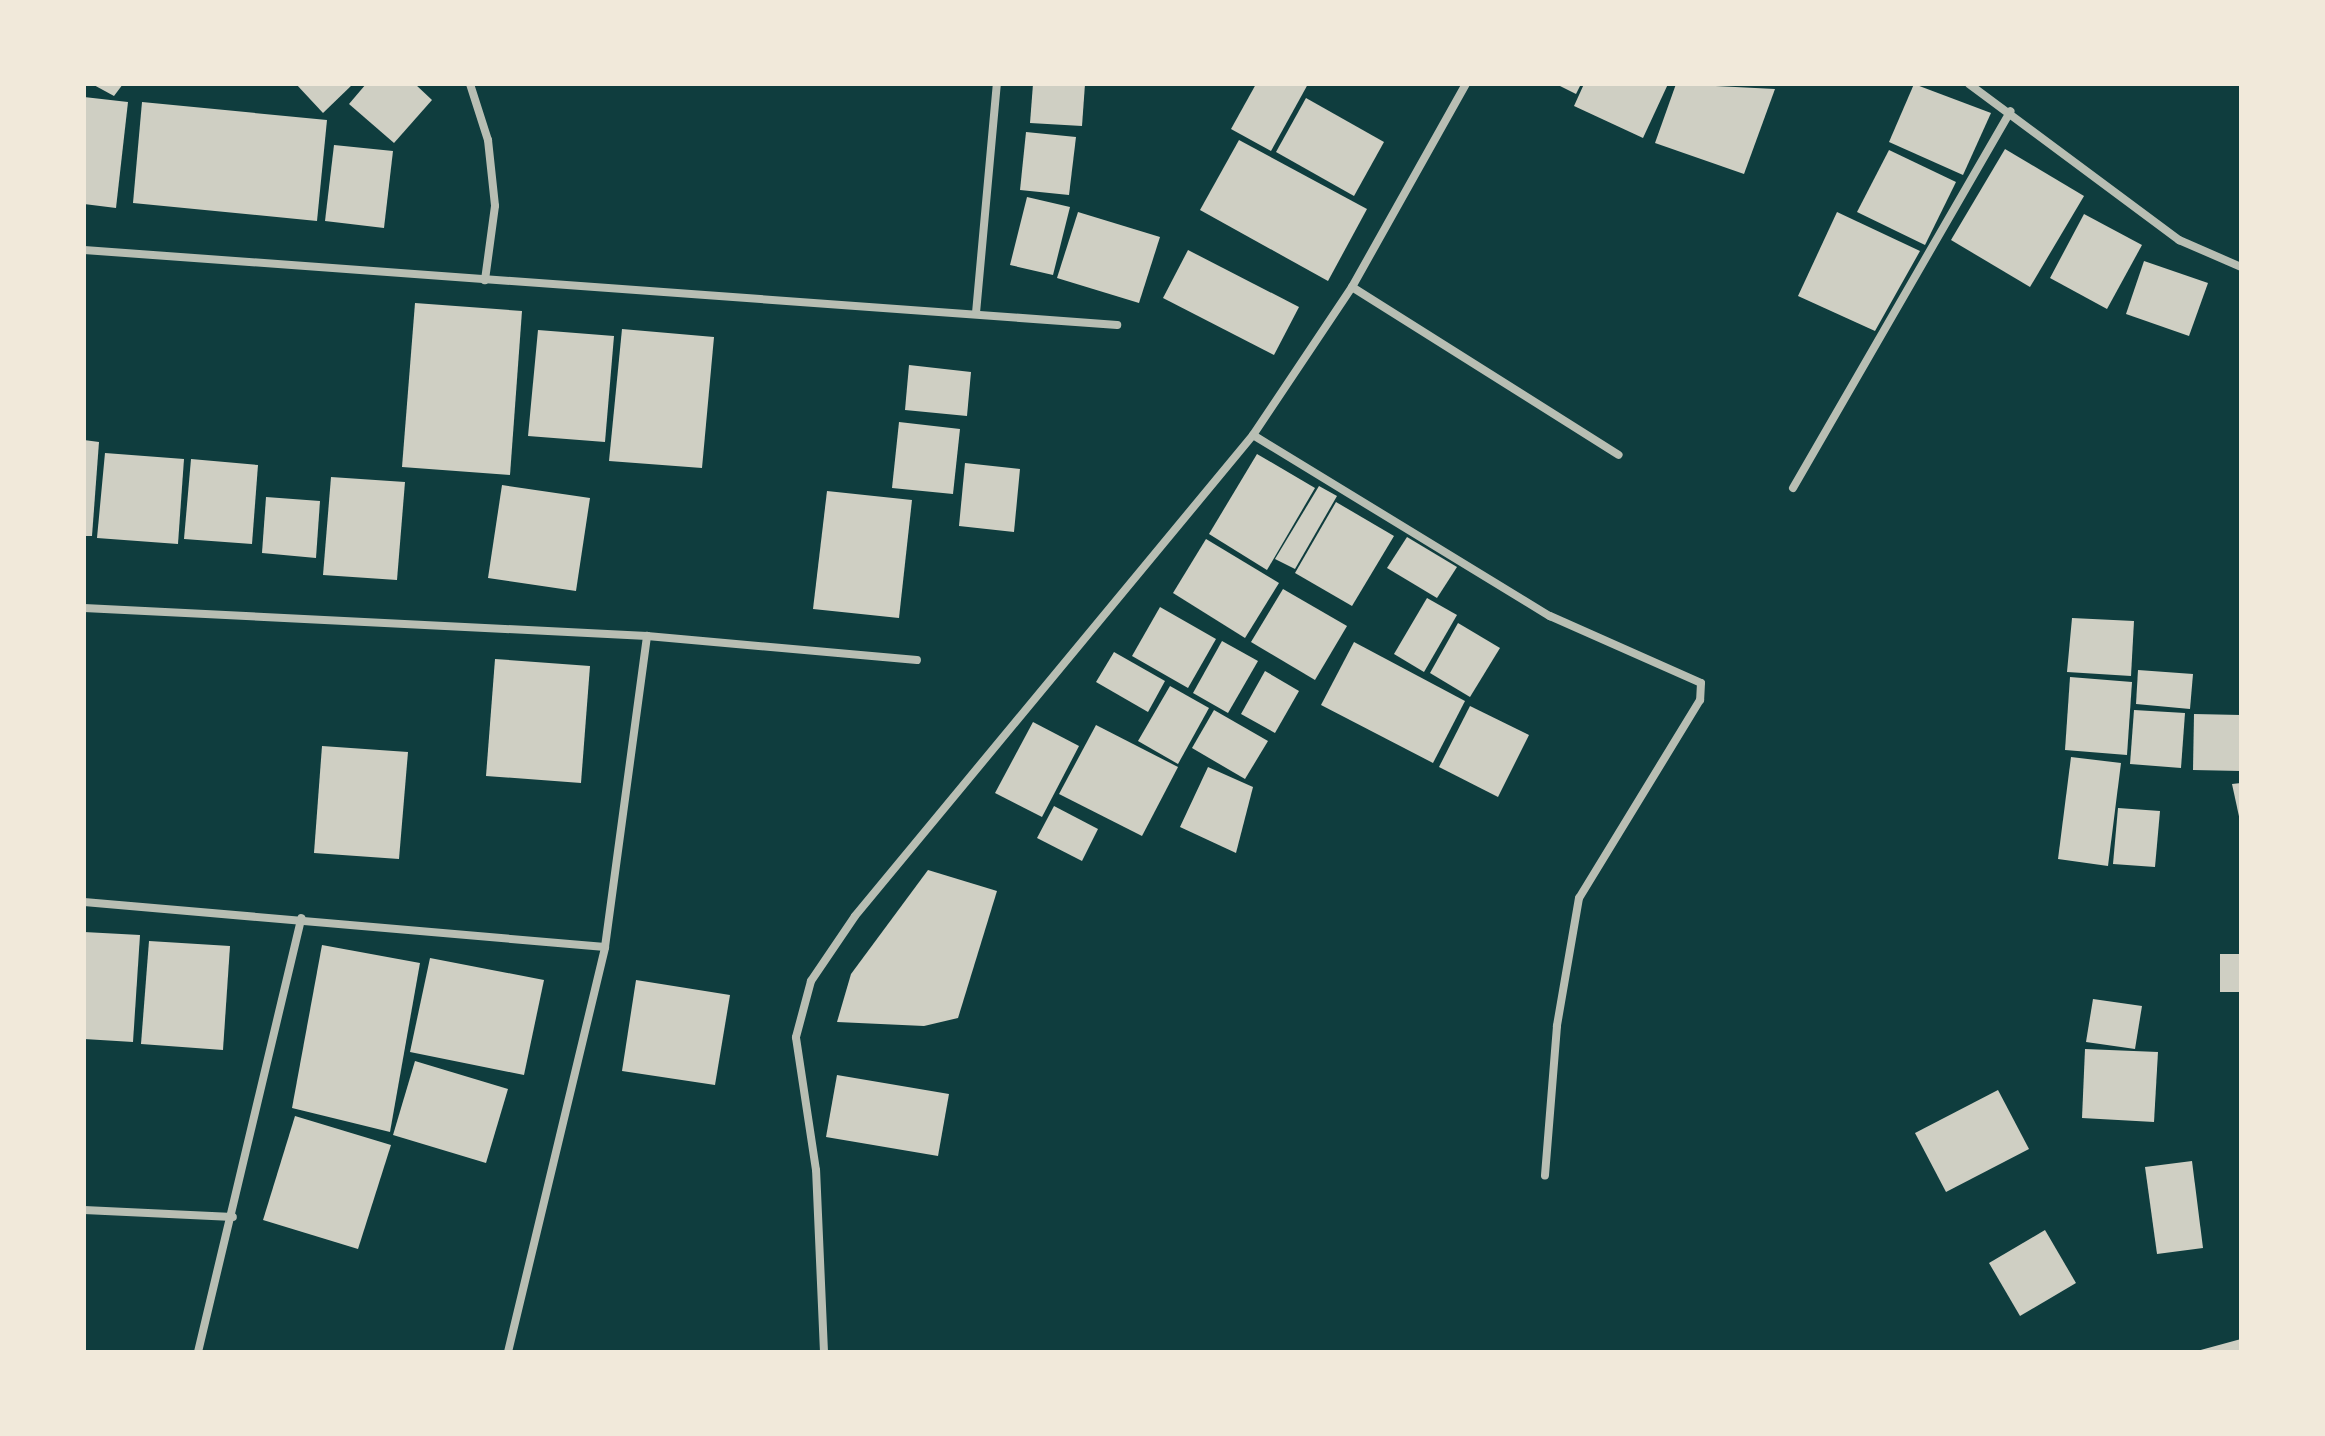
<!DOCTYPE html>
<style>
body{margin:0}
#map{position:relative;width:2325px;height:1436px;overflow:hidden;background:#0f3d3e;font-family:Jost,sans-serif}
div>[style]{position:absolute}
.building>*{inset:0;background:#cfcfc3}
.minor>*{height:8px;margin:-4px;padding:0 4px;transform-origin:4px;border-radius:4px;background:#b8beb3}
span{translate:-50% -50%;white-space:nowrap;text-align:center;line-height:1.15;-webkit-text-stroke:8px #f1e9da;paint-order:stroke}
.frame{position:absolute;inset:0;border:86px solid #f1e9da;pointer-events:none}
</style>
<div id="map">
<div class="building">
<div style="clip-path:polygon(92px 84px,123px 84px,114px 96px)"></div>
<div style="clip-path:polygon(296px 84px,353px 84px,323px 113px)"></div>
<div style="clip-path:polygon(366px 84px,415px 84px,432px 100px,394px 143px,349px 104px)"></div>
<div style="clip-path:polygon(1033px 84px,1085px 84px,1082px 126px,1030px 123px)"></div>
<div style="clip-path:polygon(1256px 84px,1308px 84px,1271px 151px,1231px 129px)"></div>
<div style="clip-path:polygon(1556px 84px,1581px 84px,1576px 94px)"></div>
<div style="clip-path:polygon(1584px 84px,1668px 84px,1643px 138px,1574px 106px)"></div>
<div style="clip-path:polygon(1676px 84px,1775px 89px,1744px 174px,1655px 143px)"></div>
<div style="clip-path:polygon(1914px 84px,1991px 113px,1963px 175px,1889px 142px)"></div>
<div style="clip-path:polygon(84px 97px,128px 102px,116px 208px,84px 204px)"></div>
<div style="clip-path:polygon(1306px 98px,1384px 142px,1354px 196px,1276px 152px)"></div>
<div style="clip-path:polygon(142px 102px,327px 120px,317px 221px,133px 203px)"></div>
<div style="clip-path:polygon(1026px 132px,1076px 137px,1069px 195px,1020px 190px)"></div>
<div style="clip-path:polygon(1239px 140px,1367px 209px,1328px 281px,1200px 210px)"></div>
<div style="clip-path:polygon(334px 145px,393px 151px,384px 228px,325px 221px)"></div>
<div style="clip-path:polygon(2005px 149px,2084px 196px,2030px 287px,1951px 240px)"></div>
<div style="clip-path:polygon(1889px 150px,1956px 182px,1925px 245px,1857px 212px)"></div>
<div style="clip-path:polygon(1027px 197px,1070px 207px,1053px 275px,1010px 265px)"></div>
<div style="clip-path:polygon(1078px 212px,1160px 237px,1139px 303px,1057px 278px)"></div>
<div style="clip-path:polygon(1837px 212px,1920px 251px,1875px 331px,1798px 296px)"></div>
<div style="clip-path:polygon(2084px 214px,2142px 245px,2107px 309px,2050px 278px)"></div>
<div style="clip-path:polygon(1188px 250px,1299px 307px,1274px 355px,1163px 298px)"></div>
<div style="clip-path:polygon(2144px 261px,2208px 283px,2189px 336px,2126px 314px)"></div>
<div style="clip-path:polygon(415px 303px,522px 311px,510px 475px,402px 467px)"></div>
<div style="clip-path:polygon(622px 329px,714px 337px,702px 468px,609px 461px)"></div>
<div style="clip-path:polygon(538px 330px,614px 336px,605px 442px,528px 436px)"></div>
<div style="clip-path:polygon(909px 365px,971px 372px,967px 416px,905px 410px)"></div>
<div style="clip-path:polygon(899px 422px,960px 429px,953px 494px,892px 488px)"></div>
<div style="clip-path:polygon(84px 440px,99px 442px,92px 536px,84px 536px)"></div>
<div style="clip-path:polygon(105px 453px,184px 459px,178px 544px,97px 538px)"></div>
<div style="clip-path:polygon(1257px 454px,1315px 488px,1267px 570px,1209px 534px)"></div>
<div style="clip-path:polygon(191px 459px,258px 465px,252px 544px,184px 539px)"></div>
<div style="clip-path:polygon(965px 463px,1020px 469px,1014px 532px,959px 526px)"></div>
<div style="clip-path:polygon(331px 477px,405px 482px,397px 580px,323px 575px)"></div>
<div style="clip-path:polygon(502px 485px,590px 498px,576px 591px,488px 578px)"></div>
<div style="clip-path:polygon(1319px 486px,1337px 496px,1295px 569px,1275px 559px)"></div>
<div style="clip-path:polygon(827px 491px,912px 500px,899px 618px,813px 609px)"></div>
<div style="clip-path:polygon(266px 497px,320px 501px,316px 558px,262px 553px)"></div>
<div style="clip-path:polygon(1336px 502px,1394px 536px,1352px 606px,1295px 573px)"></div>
<div style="clip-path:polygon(1407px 537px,1457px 567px,1437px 598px,1387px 568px)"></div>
<div style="clip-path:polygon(1206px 539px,1279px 583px,1245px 638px,1173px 593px)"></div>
<div style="clip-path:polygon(1283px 589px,1347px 626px,1315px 680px,1251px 642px)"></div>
<div style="clip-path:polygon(1427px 598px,1457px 615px,1424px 672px,1394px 654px)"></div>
<div style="clip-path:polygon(1160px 607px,1216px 639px,1188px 688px,1132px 656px)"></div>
<div style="clip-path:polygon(2072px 618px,2134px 621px,2131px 676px,2067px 672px)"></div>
<div style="clip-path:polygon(1458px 623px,1500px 648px,1470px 697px,1430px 673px)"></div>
<div style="clip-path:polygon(1222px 641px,1258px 661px,1228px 713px,1193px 693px)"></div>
<div style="clip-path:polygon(1354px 642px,1465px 701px,1433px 763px,1321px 705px)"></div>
<div style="clip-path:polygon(1114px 652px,1165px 681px,1148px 712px,1096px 682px)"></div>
<div style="clip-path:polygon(495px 659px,590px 666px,581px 783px,486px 776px)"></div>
<div style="clip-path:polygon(2138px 670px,2193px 674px,2190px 709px,2136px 704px)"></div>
<div style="clip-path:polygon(1265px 671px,1299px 691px,1275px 733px,1241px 714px)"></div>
<div style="clip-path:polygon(2070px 677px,2132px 682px,2127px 755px,2065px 750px)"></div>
<div style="clip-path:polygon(1170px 686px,1209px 708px,1178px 764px,1138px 741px)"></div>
<div style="clip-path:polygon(1470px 706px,1529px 735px,1498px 797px,1439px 767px)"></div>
<div style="clip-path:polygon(1214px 710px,1268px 741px,1245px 779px,1192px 748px)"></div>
<div style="clip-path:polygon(2134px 710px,2185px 713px,2181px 768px,2130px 764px)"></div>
<div style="clip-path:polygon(2194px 714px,2241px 715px,2241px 771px,2193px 770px)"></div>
<div style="clip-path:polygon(1033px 722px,1079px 746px,1042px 817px,995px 793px)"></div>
<div style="clip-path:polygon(1096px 725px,1178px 767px,1142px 836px,1059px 794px)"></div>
<div style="clip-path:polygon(322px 746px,408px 752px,399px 859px,314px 853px)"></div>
<div style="clip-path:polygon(2071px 757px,2121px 763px,2108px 866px,2058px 859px)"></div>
<div style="clip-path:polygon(1208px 767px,1253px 787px,1236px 853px,1180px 827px)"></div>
<div style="clip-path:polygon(2241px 783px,2241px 821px,2240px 821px,2232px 784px)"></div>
<div style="clip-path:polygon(1054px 806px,1098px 829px,1082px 861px,1037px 838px)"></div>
<div style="clip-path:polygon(2118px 808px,2160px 811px,2155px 867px,2113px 864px)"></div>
<div style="clip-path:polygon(928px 870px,997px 891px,958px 1018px,924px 1026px,837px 1022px,851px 974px)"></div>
<div style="clip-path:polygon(84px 932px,140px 935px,133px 1042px,84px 1039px)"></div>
<div style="clip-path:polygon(149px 941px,230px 946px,223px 1050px,141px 1044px)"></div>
<div style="clip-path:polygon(322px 945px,420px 963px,390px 1132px,292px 1108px)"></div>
<div style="clip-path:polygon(2220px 954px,2241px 954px,2241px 992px,2220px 992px)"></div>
<div style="clip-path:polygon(430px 958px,544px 980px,524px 1075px,410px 1052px)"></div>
<div style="clip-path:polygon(636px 980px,730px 995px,715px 1085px,622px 1071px)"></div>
<div style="clip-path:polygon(2093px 999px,2142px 1006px,2135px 1049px,2086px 1042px)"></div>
<div style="clip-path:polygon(2085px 1049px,2158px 1052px,2154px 1122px,2082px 1118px)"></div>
<div style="clip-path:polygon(415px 1061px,508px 1089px,486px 1163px,393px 1135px)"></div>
<div style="clip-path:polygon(837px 1075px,949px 1094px,938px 1156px,826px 1137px)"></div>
<div style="clip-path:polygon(1998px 1090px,2029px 1149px,1946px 1192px,1915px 1133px)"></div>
<div style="clip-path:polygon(295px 1116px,391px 1145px,358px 1249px,263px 1220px)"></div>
<div style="clip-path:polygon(2192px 1161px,2203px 1248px,2157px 1254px,2145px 1167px)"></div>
<div style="clip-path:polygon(2045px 1230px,2076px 1283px,2020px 1316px,1989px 1263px)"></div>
<div style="clip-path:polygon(2241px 1339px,2241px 1352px,2197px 1352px,2197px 1351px)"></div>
</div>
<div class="minor">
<div style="left:470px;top:84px;width:59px;rotate:72.2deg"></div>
<div style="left:488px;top:140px;width:66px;rotate:83.9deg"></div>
<div style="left:495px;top:206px;width:75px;rotate:97.7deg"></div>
<div style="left:1969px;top:84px;width:262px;rotate:36.6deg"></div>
<div style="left:2179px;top:240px;width:68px;rotate:23.5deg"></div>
<div style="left:84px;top:250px;width:1036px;rotate:4.15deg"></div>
<div style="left:1352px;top:287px;width:315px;rotate:32.2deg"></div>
<div style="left:976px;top:313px;width:230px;rotate:-84.8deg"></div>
<div style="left:1253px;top:435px;width:348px;rotate:31.4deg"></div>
<div style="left:1550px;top:616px;width:165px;rotate:23.9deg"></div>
<div style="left:1701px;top:683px;width:17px;rotate:93deg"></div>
<div style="left:1700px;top:700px;width:232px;rotate:121.4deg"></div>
<div style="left:1579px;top:898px;width:130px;rotate:99.8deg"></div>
<div style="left:1557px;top:1026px;width:150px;rotate:94.6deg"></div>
<div style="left:1793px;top:488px;width:435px;rotate:-60deg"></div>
<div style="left:84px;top:608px;width:564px;rotate:2.85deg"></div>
<div style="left:647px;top:636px;width:271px;rotate:5.1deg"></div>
<div style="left:84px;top:902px;width:523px;rotate:4.94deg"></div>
<div style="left:84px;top:1210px;width:149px;rotate:2.7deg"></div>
<div style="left:198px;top:1352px;width:446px;rotate:-76.6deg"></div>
<div style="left:508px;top:1352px;width:416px;rotate:-76.5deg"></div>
<div style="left:605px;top:947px;width:314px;rotate:-82.3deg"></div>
<div style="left:824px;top:1352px;width:182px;rotate:-92.5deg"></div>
<div style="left:816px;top:1170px;width:134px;rotate:-98.6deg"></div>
<div style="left:796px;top:1037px;width:58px;rotate:-75deg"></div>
<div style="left:811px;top:981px;width:78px;rotate:-55.9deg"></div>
<div style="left:855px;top:916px;width:624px;rotate:-50.39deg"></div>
<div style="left:1253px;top:435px;width:178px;rotate:-56.2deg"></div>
<div style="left:1352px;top:287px;width:233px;rotate:-60.7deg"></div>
</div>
<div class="frame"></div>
</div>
